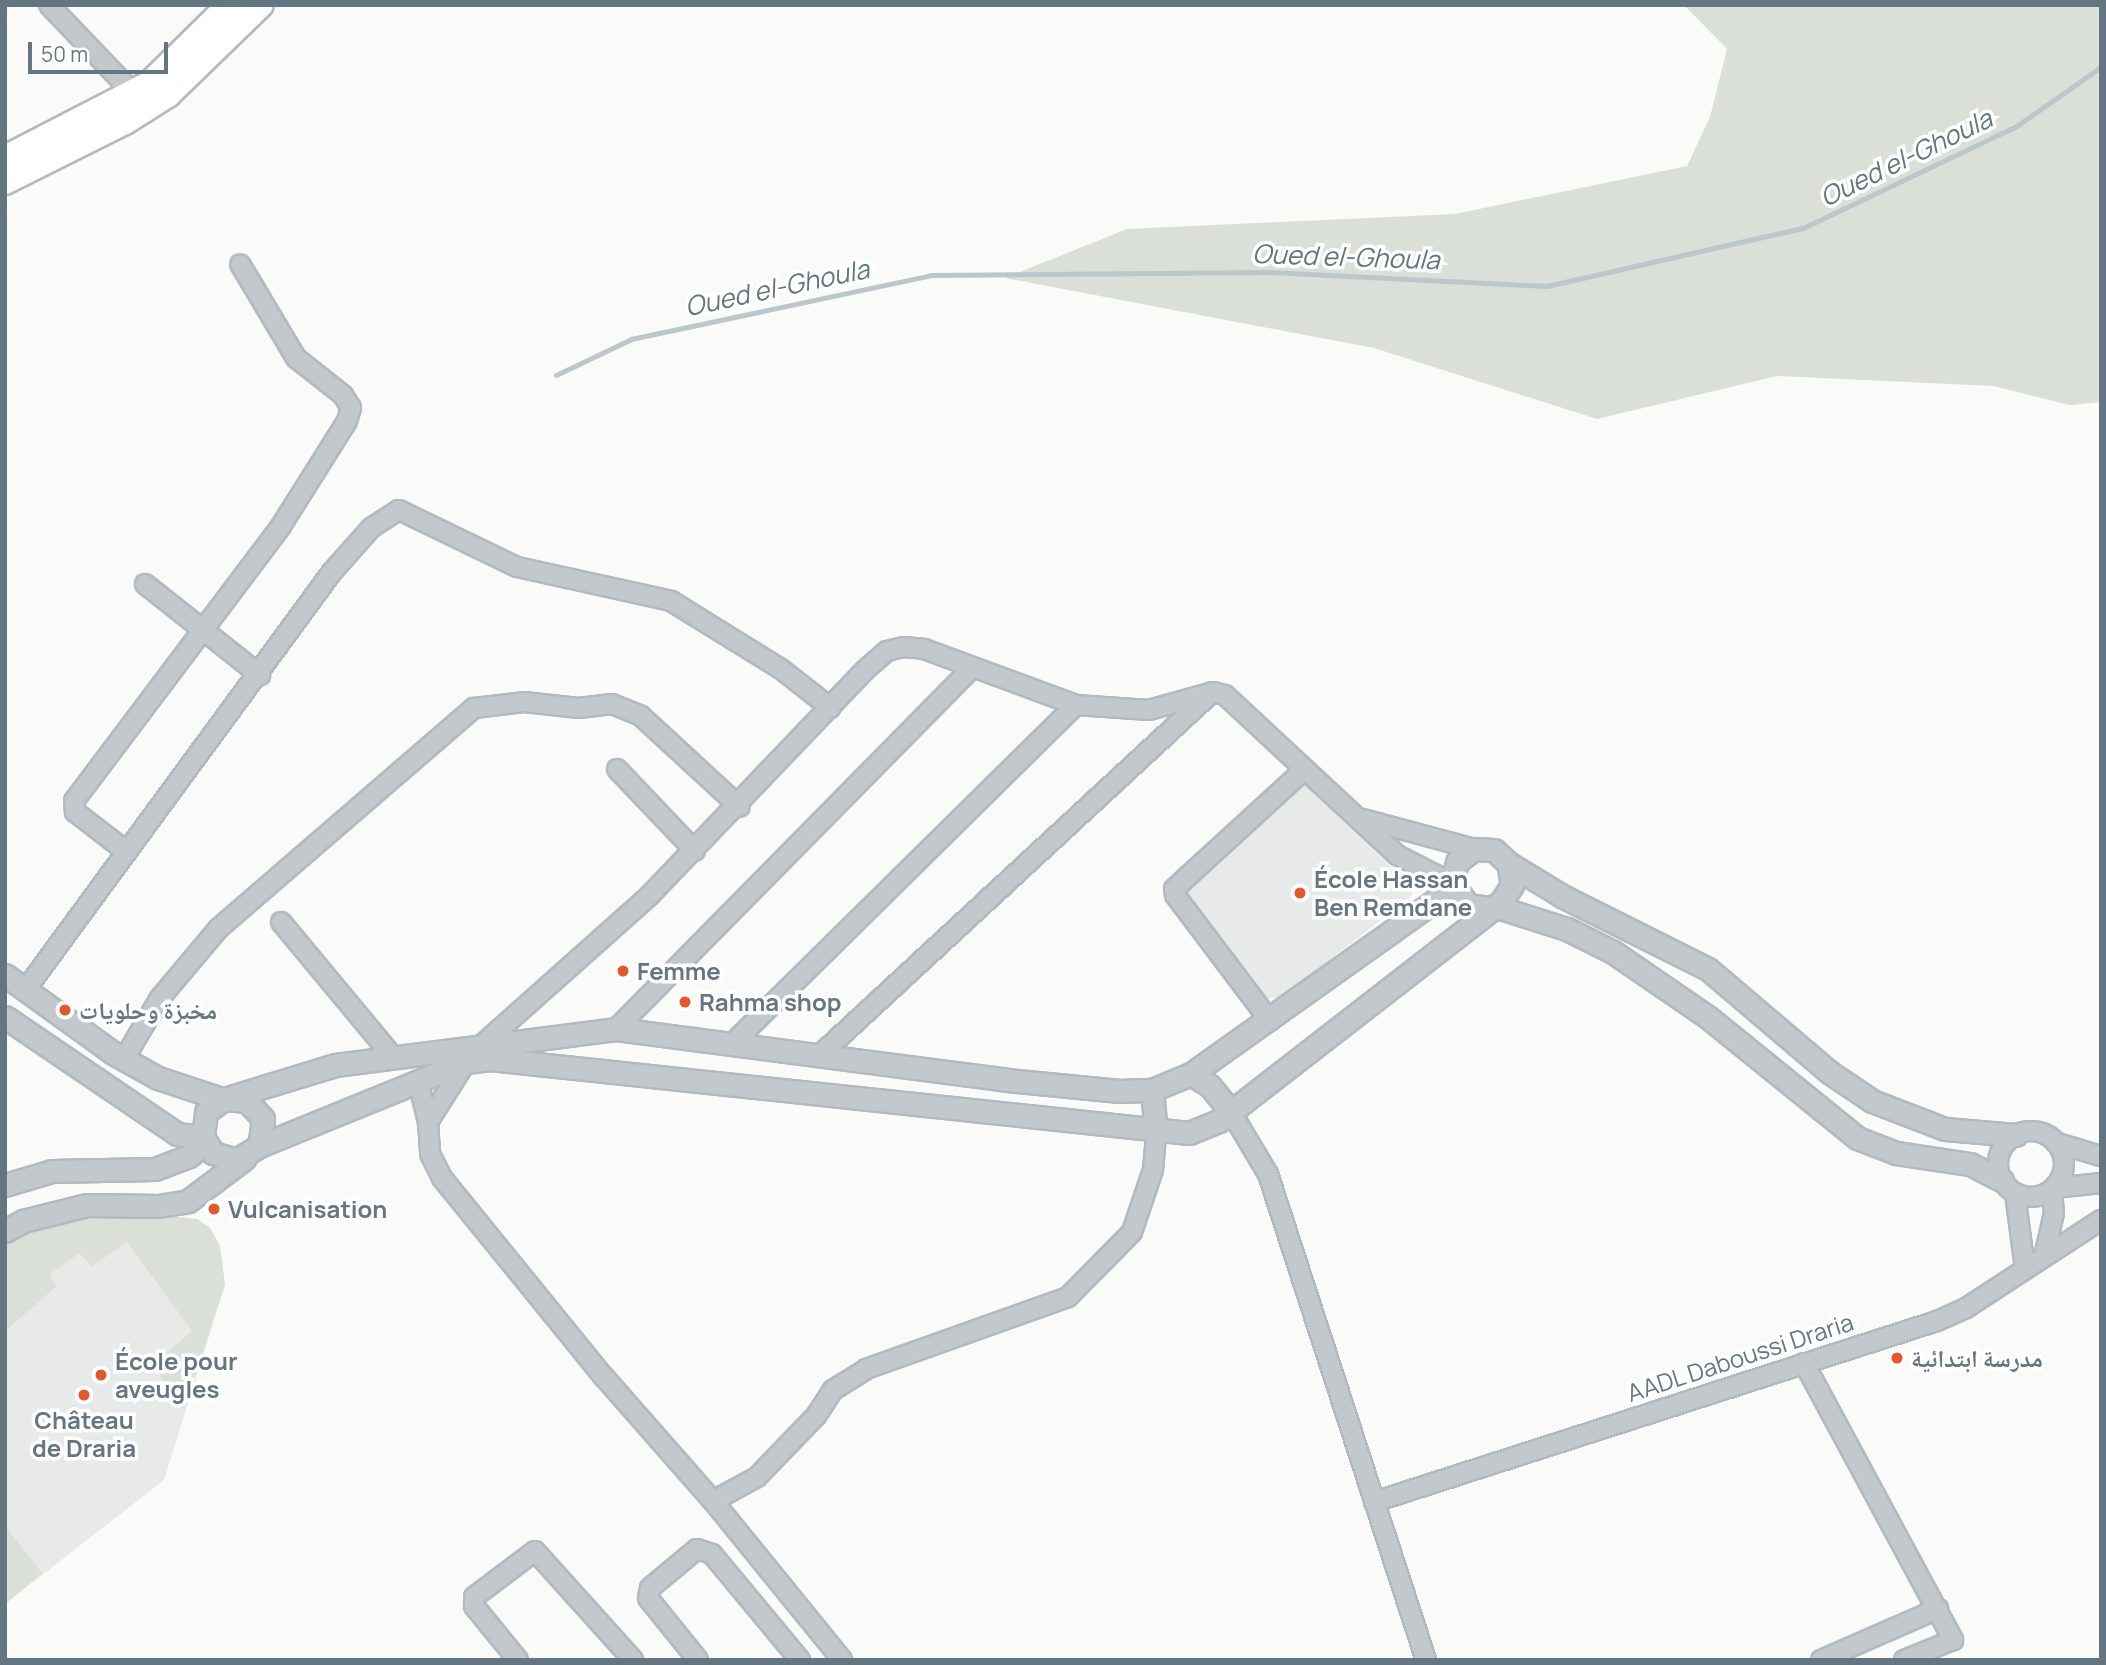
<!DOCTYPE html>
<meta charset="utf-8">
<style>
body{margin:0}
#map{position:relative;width:2106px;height:1665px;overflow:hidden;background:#fafaf8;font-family:Manrope,"Noto Naskh Arabic",sans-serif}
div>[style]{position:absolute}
.built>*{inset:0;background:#e8e9e9}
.green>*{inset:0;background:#dadfd7}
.stream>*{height:5px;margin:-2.5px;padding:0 2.5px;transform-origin:2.5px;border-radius:2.5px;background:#bbc7cb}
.roads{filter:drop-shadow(2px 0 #b3babf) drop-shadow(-2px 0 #b3babf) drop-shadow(0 2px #b3babf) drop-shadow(0 -2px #b3babf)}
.minor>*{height:18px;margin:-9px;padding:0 9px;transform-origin:9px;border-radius:9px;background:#c3c8cc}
.minor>.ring{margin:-9px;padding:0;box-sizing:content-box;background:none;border:18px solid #c3c8cc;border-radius:50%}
.tertiary>*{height:21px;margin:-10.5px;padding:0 10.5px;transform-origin:10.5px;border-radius:10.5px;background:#c3c8cc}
.secondary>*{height:24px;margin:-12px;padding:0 12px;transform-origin:12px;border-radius:12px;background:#fff}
.dots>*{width:19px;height:19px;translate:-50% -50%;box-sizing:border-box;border:4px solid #fff;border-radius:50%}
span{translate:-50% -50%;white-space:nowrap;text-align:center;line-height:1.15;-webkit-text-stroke:7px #fff;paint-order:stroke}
.poi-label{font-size:24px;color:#657683;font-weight:700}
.left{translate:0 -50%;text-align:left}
.street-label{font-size:24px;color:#657683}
.water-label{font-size:26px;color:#60757c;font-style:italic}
.frame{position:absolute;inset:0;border:7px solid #657683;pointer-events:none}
.scale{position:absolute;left:28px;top:42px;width:140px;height:32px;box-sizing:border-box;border:4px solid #657683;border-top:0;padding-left:9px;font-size:21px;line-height:24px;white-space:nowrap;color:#657683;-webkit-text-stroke:5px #fff;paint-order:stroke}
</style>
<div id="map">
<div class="built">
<div style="clip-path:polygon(1305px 785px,1413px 888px,1412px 896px,1283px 996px,1268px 999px,1188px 899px,1188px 890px,1191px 882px)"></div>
<div style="clip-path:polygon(197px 1219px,210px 1228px,220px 1246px,225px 1285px,164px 1480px,5px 1604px,5px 1241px)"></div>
</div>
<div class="green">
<div style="clip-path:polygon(1684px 5px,2101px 5px,2101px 402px,2070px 405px,1994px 386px,1777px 376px,1597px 419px,1374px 348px,1005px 278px,1127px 229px,1455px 214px,1687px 166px,1710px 117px,1727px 49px)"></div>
<div style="clip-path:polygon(105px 1209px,197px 1219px,210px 1228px,220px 1246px,225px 1285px,183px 1410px,153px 1365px,192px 1331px,127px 1242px,92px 1266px,79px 1253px,50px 1274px,56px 1287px,5px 1331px,5px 1241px,25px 1229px)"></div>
<div style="clip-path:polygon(5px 1526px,42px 1573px,5px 1604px)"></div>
</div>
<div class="stream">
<div style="left:556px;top:375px;width:83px;rotate:-25.6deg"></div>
<div style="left:631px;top:339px;width:307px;rotate:-12deg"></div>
<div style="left:931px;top:275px;width:339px;rotate:-0.5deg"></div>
<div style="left:1270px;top:272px;width:277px;rotate:2.9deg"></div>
<div style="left:1547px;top:286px;width:262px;rotate:-12.8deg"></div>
<div style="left:1803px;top:228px;width:235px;rotate:-25.5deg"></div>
<div style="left:2015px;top:127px;width:105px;rotate:-34.9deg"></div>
</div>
<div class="roads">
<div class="minor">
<div style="left:49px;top:5px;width:122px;rotate:46.3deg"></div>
<div style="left:145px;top:584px;width:147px;rotate:38.4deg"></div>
<div style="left:617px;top:769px;width:113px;rotate:46.4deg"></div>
<div style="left:1363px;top:819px;width:115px;rotate:15.1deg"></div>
<div style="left:127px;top:852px;width:66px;rotate:-142.4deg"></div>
<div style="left:75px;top:812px;width:11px;rotate:-95deg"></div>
<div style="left:74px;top:801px;width:344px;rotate:-53deg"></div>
<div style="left:281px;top:526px;width:124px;rotate:-57.8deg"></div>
<div style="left:347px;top:421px;width:14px;rotate:-73deg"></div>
<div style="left:351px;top:408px;width:15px;rotate:-122deg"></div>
<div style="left:343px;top:395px;width:60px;rotate:-141.8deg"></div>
<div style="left:296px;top:358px;width:109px;rotate:-120.8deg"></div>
<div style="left:281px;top:922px;width:175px;rotate:50.3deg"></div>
<div style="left:26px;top:989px;width:517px;rotate:-53.73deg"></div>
<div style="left:332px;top:572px;width:59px;rotate:-48.4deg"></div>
<div style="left:371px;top:528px;width:33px;rotate:-33deg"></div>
<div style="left:399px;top:510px;width:131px;rotate:25.8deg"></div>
<div style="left:517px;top:567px;width:158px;rotate:12.4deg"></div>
<div style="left:671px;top:601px;width:129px;rotate:31.7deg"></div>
<div style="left:781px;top:669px;width:63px;rotate:38deg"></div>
<div style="left:1270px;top:1021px;width:158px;rotate:-127deg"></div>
<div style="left:1175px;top:895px;width:6px;rotate:-99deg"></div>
<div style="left:1174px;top:889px;width:175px;rotate:-42.5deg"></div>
<div style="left:616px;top:1029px;width:508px;rotate:-45.4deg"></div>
<div style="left:734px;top:1042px;width:480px;rotate:-44.6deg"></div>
<div style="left:483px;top:1044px;width:224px;rotate:-41.7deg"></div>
<div style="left:650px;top:895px;width:311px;rotate:-46.3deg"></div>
<div style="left:865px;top:670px;width:29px;rotate:-41deg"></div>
<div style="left:887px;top:651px;width:16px;rotate:-14deg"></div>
<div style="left:903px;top:647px;width:21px;rotate:5deg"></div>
<div style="left:924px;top:649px;width:162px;rotate:20.2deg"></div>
<div style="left:1076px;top:705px;width:73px;rotate:3.9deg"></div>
<div style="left:1149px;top:710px;width:66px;rotate:-15.7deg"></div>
<div style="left:1213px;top:692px;width:12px;rotate:14deg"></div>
<div style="left:1225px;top:695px;width:235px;rotate:42.9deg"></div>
<div style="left:1397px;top:855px;width:62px;rotate:27deg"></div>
<div style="left:821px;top:1054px;width:530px;rotate:-42.78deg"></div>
<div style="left:124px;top:1059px;width:71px;rotate:-59.5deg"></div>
<div style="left:160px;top:998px;width:92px;rotate:-49.9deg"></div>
<div style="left:219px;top:928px;width:337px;rotate:-40.8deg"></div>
<div style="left:474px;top:708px;width:50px;rotate:-6.8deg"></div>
<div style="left:524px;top:702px;width:55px;rotate:6.2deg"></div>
<div style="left:579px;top:708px;width:33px;rotate:-7deg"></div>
<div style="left:612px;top:704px;width:31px;rotate:22deg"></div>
<div style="left:641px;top:716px;width:134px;rotate:42.6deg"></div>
<div style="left:418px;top:1081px;width:42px;rotate:76.3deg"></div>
<div style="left:428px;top:1122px;width:71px;rotate:-57.7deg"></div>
<div style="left:1231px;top:1112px;width:72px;rotate:59.2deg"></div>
<div style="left:1268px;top:1174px;width:511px;rotate:71.99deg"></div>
<div style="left:428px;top:1122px;width:32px;rotate:86deg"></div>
<div style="left:430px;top:1154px;width:27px;rotate:63deg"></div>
<div style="left:442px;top:1178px;width:257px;rotate:50.9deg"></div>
<div style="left:604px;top:1377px;width:165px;rotate:48.7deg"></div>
<div style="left:713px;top:1501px;width:50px;rotate:-28.6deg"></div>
<div style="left:757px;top:1477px;width:85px;rotate:-46deg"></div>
<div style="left:816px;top:1416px;width:31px;rotate:-57deg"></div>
<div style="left:833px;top:1390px;width:39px;rotate:-32deg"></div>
<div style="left:866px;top:1369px;width:214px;rotate:-19.6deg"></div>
<div style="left:1068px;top:1297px;width:91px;rotate:-45.4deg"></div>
<div style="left:1132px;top:1232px;width:65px;rotate:-71.3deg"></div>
<div style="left:1153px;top:1170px;width:37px;rotate:-85deg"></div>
<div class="ring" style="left:1998px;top:1131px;width:48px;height:48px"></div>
<div style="left:2057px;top:1143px;width:46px;rotate:16.5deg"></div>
<div style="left:2054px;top:1188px;width:47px;rotate:-6.1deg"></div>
<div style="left:2015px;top:1193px;width:77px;rotate:82.5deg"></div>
<div style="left:2044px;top:1257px;width:45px;rotate:-77.2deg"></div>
<div style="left:2054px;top:1213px;width:23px;rotate:-95deg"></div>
<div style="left:1804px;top:1363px;width:315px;rotate:61.7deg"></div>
<div style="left:1953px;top:1640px;width:53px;rotate:157.8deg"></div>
<div style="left:713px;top:1501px;width:205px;rotate:50.9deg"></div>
<div style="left:1374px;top:1502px;width:591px;rotate:-17.82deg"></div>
<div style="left:1937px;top:1321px;width:32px;rotate:-24deg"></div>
<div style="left:1966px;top:1308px;width:161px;rotate:-33.1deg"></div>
<div style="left:518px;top:1660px;width:70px;rotate:-129.2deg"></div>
<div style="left:474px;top:1606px;width:9px;rotate:-90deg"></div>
<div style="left:474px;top:1597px;width:76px;rotate:-37deg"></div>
<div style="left:535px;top:1551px;width:147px;rotate:48deg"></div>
<div style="left:698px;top:1660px;width:80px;rotate:-128.9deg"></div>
<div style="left:648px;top:1598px;width:10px;rotate:-79deg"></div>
<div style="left:650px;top:1588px;width:61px;rotate:-39.7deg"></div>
<div style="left:697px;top:1549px;width:16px;rotate:18deg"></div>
<div style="left:712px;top:1554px;width:138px;rotate:50.3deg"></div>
<div style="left:1821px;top:1660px;width:128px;rotate:-23.6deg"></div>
</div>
<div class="tertiary">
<div style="left:1508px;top:863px;width:63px;rotate:31.4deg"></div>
<div style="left:1562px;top:896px;width:163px;rotate:26.6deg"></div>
<div style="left:1708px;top:969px;width:159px;rotate:40.4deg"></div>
<div style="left:1829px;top:1072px;width:52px;rotate:34deg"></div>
<div style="left:1872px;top:1101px;width:78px;rotate:21deg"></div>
<div style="left:1945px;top:1129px;width:71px;rotate:4.8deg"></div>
<div style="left:1494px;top:906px;width:77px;rotate:17.5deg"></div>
<div style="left:1567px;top:929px;width:51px;rotate:26.6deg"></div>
<div style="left:1613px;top:952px;width:116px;rotate:34.5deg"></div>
<div style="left:1709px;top:1018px;width:191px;rotate:39deg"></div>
<div style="left:1857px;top:1138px;width:42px;rotate:21deg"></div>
<div style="left:1896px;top:1153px;width:75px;rotate:8.5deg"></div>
<div style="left:1970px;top:1164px;width:36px;rotate:27deg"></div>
<div style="left:5px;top:975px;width:133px;rotate:35.8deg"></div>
<div style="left:113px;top:1053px;width:51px;rotate:29.1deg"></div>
<div style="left:158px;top:1078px;width:67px;rotate:18.2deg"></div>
<div style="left:5px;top:1017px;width:208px;rotate:34.2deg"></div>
<div style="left:177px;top:1134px;width:26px;rotate:7deg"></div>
<div style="left:1191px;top:1074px;width:22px;rotate:32deg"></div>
<div style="left:1210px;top:1086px;width:33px;rotate:51deg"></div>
<div style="left:1152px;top:1090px;width:43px;rotate:84.7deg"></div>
<div style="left:224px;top:1099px;width:23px;rotate:5deg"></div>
<div style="left:247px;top:1101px;width:24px;rotate:48deg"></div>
<div style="left:263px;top:1119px;width:27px;rotate:98deg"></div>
<div style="left:259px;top:1146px;width:26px;rotate:148deg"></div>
<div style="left:237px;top:1160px;width:25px;rotate:-164deg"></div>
<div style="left:213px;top:1153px;width:19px;rotate:-122deg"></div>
<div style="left:203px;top:1137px;width:25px;rotate:-83deg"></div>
<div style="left:206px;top:1112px;width:22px;rotate:-36deg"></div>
<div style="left:224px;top:1099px;width:116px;rotate:-17deg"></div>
<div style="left:335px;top:1065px;width:283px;rotate:-7.3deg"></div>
<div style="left:616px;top:1029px;width:394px;rotate:7.4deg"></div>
<div style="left:1007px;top:1080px;width:113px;rotate:5.6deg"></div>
<div style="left:1119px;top:1091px;width:33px;rotate:-2deg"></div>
<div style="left:1152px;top:1090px;width:42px;rotate:-22.3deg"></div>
<div style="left:1191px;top:1074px;width:323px;rotate:-35.4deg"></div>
<div style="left:259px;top:1146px;width:223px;rotate:-22.1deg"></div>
<div style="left:466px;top:1062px;width:24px;rotate:-7deg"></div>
<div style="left:490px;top:1059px;width:703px;rotate:6.04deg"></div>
<div style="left:1189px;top:1133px;width:32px;rotate:-22deg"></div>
<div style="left:1219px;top:1121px;width:356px;rotate:-37.8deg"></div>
<div style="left:1500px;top:903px;width:22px;rotate:-56deg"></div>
<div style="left:1512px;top:885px;width:22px;rotate:-100deg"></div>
<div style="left:1508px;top:863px;width:19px;rotate:-137deg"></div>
<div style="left:1494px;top:850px;width:20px;rotate:-177deg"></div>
<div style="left:1474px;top:849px;width:21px;rotate:143deg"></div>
<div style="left:1457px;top:862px;width:22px;rotate:103deg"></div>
<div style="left:1452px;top:883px;width:27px;rotate:54deg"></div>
<div style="left:1468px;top:905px;width:22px;rotate:8deg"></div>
<div style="left:5px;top:1185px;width:49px;rotate:-16.6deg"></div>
<div style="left:52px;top:1171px;width:103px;rotate:-1.1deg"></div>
<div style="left:155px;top:1169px;width:36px;rotate:-21deg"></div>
<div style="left:189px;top:1156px;width:21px;rotate:-41deg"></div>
<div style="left:5px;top:1231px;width:21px;rotate:-29deg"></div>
<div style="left:23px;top:1221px;width:66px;rotate:-14deg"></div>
<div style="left:87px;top:1205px;width:71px;rotate:0.8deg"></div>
<div style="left:158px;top:1206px;width:30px;rotate:-9deg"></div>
<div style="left:188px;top:1201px;width:71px;rotate:-37deg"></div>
</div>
<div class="secondary">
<div style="left:5px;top:158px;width:163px;rotate:-27.3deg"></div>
<div style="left:150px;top:83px;width:111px;rotate:-44.6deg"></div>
<div style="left:5px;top:182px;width:134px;rotate:-26.6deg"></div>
<div style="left:125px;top:122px;width:51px;rotate:-32.1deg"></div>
<div style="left:168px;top:95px;width:129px;rotate:-44.1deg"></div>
</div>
</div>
<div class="dots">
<div style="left:1300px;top:893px;background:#e4572e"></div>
<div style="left:623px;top:971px;background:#e4572e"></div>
<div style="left:685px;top:1002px;background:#e4572e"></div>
<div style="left:65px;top:1010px;background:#e4572e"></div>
<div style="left:214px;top:1209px;background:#e4572e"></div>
<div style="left:1897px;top:1358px;background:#e4572e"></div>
<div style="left:101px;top:1375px;background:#e4572e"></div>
<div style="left:84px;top:1395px;background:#e4572e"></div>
</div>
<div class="poi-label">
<span class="left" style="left:1314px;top:893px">École Hassan<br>Ben Remdane</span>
<span class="left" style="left:637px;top:971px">Femme</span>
<span class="left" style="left:699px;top:1002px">Rahma shop</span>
<span class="left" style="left:79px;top:1010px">مخبزة وحلويات</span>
<span class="left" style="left:228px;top:1209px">Vulcanisation</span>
<span class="left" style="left:1911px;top:1358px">مدرسة ابتدائية</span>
<span class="left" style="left:115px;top:1375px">École pour<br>aveugles</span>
<span style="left:84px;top:1434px">Château<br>de Draria</span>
</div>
<div class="street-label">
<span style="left:1740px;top:1357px;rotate:-18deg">AADL Daboussi Draria</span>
</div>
<div class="water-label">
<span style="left:1906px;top:158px;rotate:-26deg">Oued el-Ghoula</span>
<span style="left:1346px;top:257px;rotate:2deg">Oued el-Ghoula</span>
<span style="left:777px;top:288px;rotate:-12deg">Oued el-Ghoula</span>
</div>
<div class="frame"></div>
<div class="scale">50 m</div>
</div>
